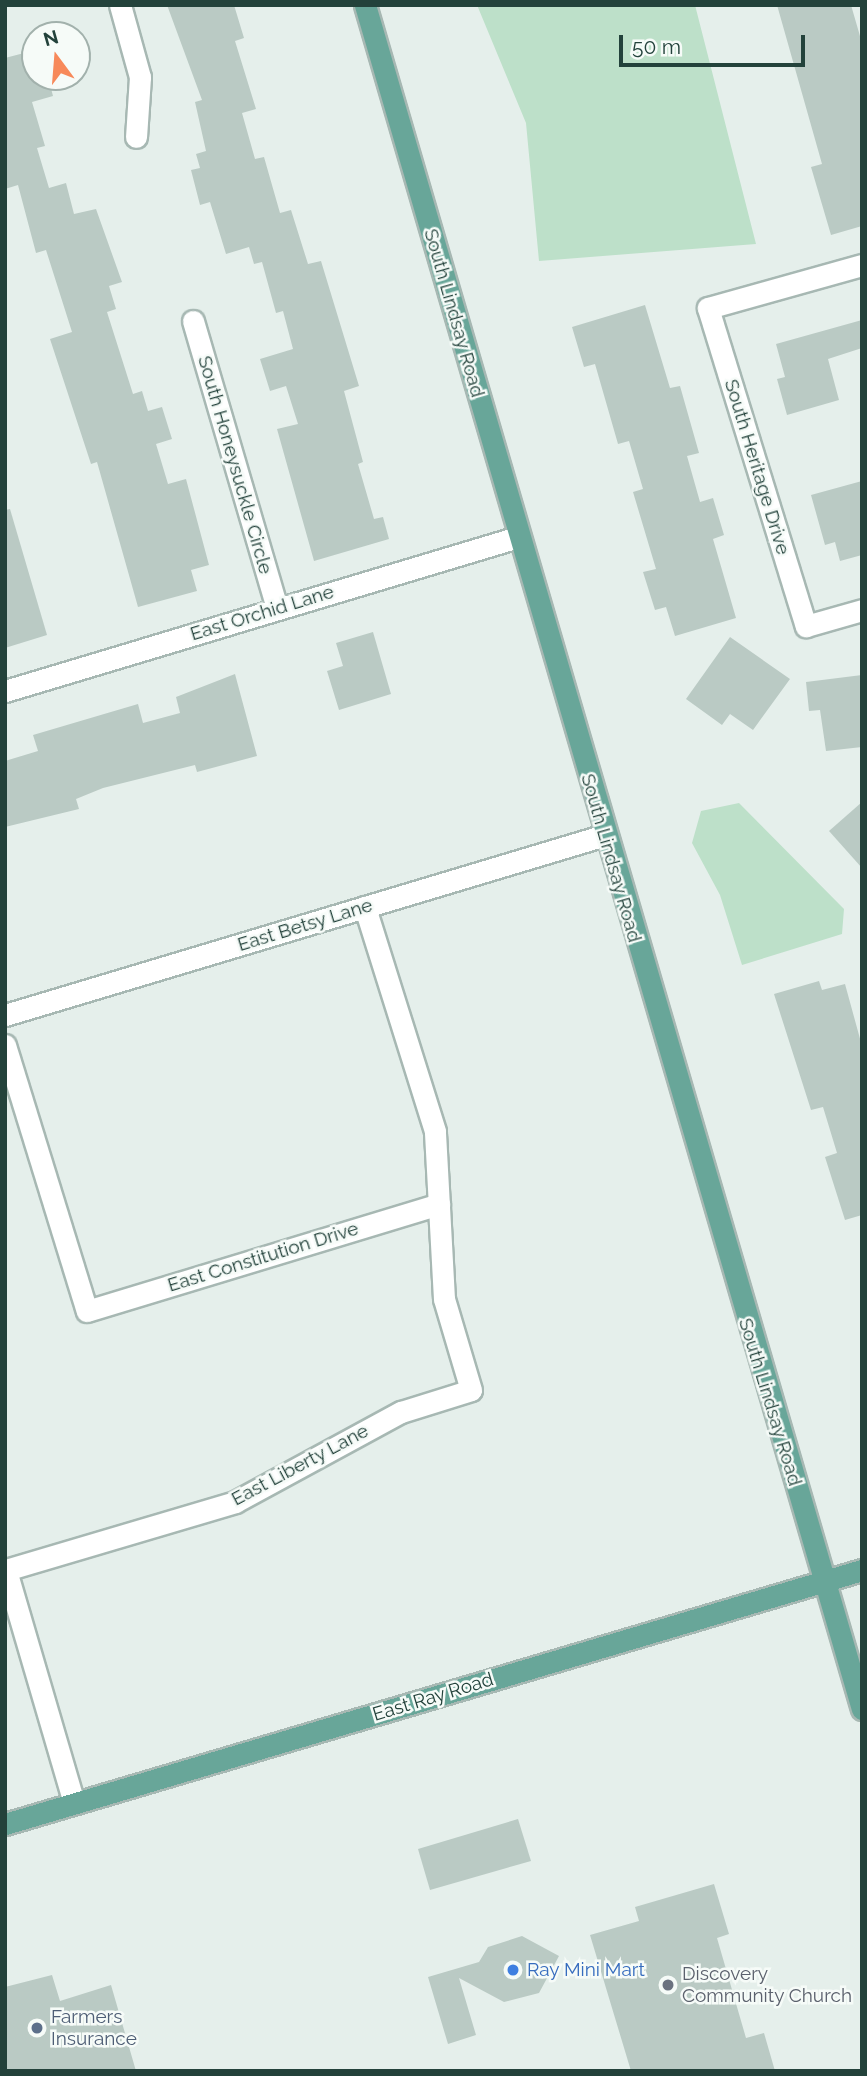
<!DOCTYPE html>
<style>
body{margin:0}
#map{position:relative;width:867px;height:2076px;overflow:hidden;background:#e5efeb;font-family:Raleway,sans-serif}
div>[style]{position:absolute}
.green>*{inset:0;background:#bde0c9}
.building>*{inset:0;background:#bacac4}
.roads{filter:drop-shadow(2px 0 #a7b8b3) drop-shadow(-2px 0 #a7b8b3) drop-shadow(0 2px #a7b8b3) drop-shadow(0 -2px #a7b8b3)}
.minor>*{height:21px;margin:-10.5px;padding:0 10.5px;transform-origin:10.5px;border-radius:10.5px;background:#fff}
.major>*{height:21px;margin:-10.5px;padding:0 10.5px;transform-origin:10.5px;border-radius:10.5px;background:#68a699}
.dots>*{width:19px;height:19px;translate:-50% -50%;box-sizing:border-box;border:4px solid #f6fbf8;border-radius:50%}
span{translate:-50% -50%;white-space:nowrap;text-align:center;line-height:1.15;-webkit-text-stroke:5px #f6fbf8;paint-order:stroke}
.street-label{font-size:19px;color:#23423b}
.shop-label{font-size:19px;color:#366cbe}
.left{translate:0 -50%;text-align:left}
.worship-label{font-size:19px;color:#5b616d}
.service-label{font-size:19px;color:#4e5e75}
.frame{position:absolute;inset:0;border:7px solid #23423b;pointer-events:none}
.north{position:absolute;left:21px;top:21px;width:70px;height:70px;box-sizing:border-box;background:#f6fbf8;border:2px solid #a2b1ac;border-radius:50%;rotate:344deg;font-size:19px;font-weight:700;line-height:28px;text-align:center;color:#23423b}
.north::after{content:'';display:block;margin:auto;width:24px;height:32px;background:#f7895a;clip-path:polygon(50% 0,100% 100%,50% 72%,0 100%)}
.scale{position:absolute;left:619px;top:35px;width:186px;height:32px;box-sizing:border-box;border:4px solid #23423b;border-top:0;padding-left:9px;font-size:21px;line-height:24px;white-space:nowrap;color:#23423b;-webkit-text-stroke:5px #f6fbf8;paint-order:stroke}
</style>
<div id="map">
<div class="green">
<div style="clip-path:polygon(477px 5px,695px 5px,756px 244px,539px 261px,526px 123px)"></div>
<div style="clip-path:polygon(739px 803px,844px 909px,842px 934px,742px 965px,720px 895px,692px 843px,701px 811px)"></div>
</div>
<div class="building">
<div style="clip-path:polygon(167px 5px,234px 5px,244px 38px,235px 41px,256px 109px,242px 113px,255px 159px,264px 157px,280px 213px,291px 210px,308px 264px,321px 261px,359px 386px,344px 391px,363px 462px,358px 464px,374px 519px,383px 517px,389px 539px,314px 561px,277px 429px,298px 424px,286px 386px,270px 391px,260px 359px,293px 349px,283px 311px,276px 313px,262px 262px,254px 264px,249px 247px,226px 254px,210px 202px,200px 205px,191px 170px,200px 168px,196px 154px,206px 151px,195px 102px,202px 100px)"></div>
<div style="clip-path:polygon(777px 5px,851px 5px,862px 43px,862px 226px,831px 235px,811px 167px,822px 164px)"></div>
<div style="clip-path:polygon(28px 52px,31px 65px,35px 63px,35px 77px,48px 77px,53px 96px,32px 102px,45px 146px,37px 148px,49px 188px,66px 183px,74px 214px,96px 209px,122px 282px,109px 286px,116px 309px,107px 312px,133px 394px,142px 391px,148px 411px,162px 407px,172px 439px,156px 444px,168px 484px,186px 479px,209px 565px,191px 570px,197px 591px,138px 607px,97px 462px,91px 464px,50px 339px,72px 332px,46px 250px,36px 253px,18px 185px,5px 189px,5px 58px)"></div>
<div style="clip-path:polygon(645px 305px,670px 388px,680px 386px,699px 453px,687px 456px,700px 502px,713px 498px,724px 535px,713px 539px,736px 618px,675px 636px,666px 607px,655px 610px,643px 572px,656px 569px,633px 492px,643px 489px,629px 441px,618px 444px,595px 364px,584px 367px,572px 327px)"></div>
<div style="clip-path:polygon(862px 320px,862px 348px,828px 359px,839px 400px,787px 415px,777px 379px,785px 377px,776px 344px)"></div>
<div style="clip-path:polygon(862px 481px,862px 555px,840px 561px,835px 542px,825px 545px,811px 495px)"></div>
<div style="clip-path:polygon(10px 509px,47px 635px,5px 648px,5px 510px)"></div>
<div style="clip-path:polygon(373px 632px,391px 694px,339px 710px,327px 671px,343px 666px,336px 643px)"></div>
<div style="clip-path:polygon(730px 637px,790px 679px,753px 730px,730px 714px,722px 725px,686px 699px)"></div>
<div style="clip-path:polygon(235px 674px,257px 756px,197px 772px,195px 765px,103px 788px,76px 799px,79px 809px,5px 827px,5px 761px,38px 751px,33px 735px,138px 704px,143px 723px,180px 713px,176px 697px)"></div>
<div style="clip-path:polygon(862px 675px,862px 747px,826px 751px,820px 710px,809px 711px,806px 682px)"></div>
<div style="clip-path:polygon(862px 802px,862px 868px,829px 831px)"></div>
<div style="clip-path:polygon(819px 981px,822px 990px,845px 984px,862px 1046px,862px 1215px,845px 1220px,825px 1157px,837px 1153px,823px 1107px,811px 1110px,774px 994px)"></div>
<div style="clip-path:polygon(518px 1819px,531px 1861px,430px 1890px,418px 1849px)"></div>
<div style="clip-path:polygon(714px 1884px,729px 1934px,717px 1938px,746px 2038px,764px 2033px,775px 2071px,631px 2071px,590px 1935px,639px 1921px,635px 1907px)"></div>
<div style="clip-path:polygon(522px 1936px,559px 1956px,539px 1993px,504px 2002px,459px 1978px,476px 2035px,448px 2044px,428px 1977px,479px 1962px,488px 1947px)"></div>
<div style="clip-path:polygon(52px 1975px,60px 2001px,111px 1985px,136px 2071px,5px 2071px,5px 1987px)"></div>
</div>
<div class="roads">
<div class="minor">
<div style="left:120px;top:5px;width:75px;rotate:74.5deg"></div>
<div style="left:140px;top:77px;width:60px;rotate:93.8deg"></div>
<div style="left:862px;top:265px;width:160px;rotate:164.4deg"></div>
<div style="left:708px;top:308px;width:333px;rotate:72.9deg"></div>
<div style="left:806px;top:626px;width:58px;rotate:-15.9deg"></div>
<div style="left:193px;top:321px;width:299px;rotate:73.7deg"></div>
<div style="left:5px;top:691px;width:536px;rotate:-16.71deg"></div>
<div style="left:5px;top:1015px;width:626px;rotate:-16.7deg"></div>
<div style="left:5px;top:1045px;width:278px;rotate:72.9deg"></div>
<div style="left:87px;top:1311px;width:368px;rotate:-16.9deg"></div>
<div style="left:74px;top:1803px;width:243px;rotate:-106.3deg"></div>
<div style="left:6px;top:1570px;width:239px;rotate:-16.5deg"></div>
<div style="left:235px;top:1502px;width:189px;rotate:-28.5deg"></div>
<div style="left:401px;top:1412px;width:73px;rotate:-17.4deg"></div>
<div style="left:471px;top:1390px;width:95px;rotate:-106.5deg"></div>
<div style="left:444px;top:1299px;width:168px;rotate:-93.1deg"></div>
<div style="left:435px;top:1131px;width:235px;rotate:-107.4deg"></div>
</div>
<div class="major">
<div style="left:365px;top:5px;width:1775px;rotate:73.74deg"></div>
<div style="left:5px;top:1824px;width:894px;rotate:-16.51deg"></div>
</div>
</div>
<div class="dots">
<div style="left:513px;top:1970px;background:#3f7fe0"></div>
<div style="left:668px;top:1985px;background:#6b7280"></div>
<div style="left:37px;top:2028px;background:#5c6f8a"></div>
</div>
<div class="street-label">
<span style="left:454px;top:313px;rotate:74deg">South Lindsay Road</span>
<span style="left:235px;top:465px;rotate:74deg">South Honeysuckle Circle</span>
<span style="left:757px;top:467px;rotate:73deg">South Heritage Drive</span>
<span style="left:262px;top:613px;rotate:-17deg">East Orchid Lane</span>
<span style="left:611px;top:858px;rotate:74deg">South Lindsay Road</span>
<span style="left:305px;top:925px;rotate:-17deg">East Betsy Lane</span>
<span style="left:263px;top:1257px;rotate:-17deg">East Constitution Drive</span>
<span style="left:770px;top:1402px;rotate:73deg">South Lindsay Road</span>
<span style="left:300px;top:1465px;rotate:-28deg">East Liberty Lane</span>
<span style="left:433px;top:1697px;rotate:-17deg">East Ray Road</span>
</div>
<div class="shop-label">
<span class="left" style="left:527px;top:1970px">Ray Mini Mart</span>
</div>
<div class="worship-label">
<span class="left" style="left:682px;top:1985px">Discovery<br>Community Church</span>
</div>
<div class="service-label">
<span class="left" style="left:51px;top:2028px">Farmers<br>Insurance</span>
</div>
<div class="frame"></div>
<div class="north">N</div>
<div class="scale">50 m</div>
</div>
